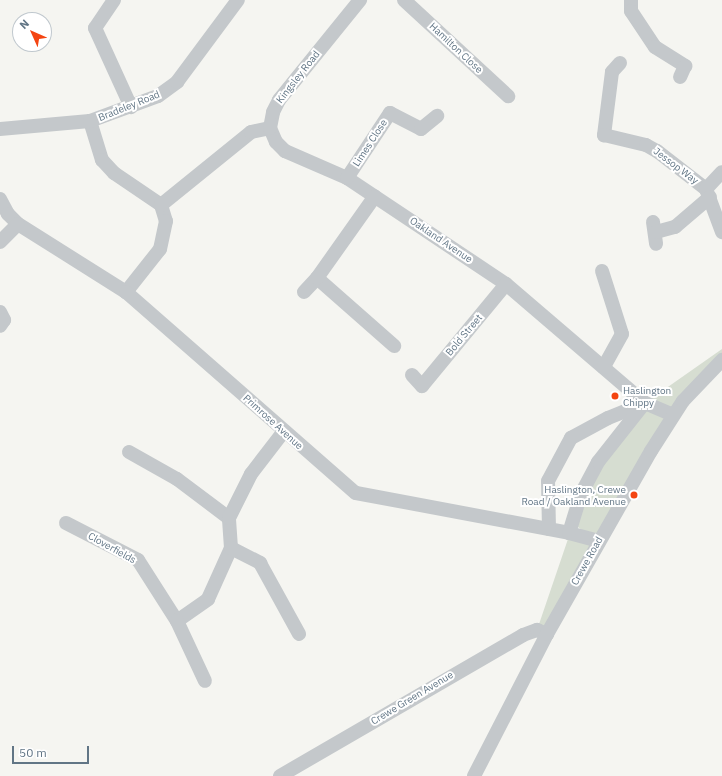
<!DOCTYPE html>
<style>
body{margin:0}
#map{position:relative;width:722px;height:776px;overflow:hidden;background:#f5f5f1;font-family:"IBM Plex Sans",sans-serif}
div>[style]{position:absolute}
.green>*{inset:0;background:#d6ddd1}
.minor>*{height:14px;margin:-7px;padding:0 7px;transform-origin:7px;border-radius:7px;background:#c4c8cb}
.dots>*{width:11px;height:11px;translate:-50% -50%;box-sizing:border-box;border:2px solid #fff;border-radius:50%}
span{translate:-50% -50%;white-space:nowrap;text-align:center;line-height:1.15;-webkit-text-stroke:4px #fff;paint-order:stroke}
.street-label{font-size:10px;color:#617585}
.poi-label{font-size:10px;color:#617585}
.left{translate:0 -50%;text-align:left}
.right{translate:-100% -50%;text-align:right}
.north{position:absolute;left:12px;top:12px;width:40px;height:40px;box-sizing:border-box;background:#fff;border:1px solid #c0c8ce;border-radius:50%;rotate:315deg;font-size:11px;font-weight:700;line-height:16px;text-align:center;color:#617585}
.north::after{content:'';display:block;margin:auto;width:14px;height:18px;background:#f44512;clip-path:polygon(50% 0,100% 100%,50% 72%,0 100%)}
.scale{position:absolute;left:12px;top:746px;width:77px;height:18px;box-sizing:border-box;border:2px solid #617585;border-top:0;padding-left:5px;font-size:12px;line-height:14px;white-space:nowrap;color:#617585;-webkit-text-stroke:3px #fff;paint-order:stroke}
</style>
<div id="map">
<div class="green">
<div style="clip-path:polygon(722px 349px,722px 360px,701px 380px,547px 634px,537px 630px,568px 539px,596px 540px,575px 525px,581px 494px,645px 403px)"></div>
</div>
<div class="minor">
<div style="left:114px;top:0;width:34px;rotate:124deg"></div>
<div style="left:95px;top:28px;width:87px;rotate:65.5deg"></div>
<div style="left:404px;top:0;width:142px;rotate:42.7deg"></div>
<div style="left:631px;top:0;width:11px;rotate:90deg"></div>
<div style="left:631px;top:11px;width:43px;rotate:56.3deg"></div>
<div style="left:655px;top:47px;width:36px;rotate:32deg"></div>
<div style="left:685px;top:66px;width:12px;rotate:114deg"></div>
<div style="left:620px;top:63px;width:12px;rotate:132deg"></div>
<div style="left:612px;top:72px;width:64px;rotate:97.2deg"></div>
<div style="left:604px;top:135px;width:43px;rotate:13.4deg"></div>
<div style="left:646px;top:145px;width:13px;rotate:29deg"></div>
<div style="left:657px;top:151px;width:62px;rotate:37.8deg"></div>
<div style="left:706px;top:189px;width:46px;rotate:69.6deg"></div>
<div style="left:90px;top:121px;width:41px;rotate:72.9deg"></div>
<div style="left:102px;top:160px;width:18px;rotate:47deg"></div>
<div style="left:114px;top:173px;width:57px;rotate:34.2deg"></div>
<div style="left:161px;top:205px;width:17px;rotate:73deg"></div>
<div style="left:166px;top:221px;width:29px;rotate:102deg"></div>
<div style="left:160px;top:249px;width:55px;rotate:128.3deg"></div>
<div style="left:270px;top:128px;width:15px;rotate:67deg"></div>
<div style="left:276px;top:142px;width:13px;rotate:45deg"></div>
<div style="left:285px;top:151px;width:68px;rotate:23.5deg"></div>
<div style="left:347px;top:178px;width:191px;rotate:33.7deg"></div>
<div style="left:506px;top:284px;width:183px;rotate:40.6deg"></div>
<div style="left:645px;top:403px;width:30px;rotate:23deg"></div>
<div style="left:0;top:129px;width:90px;rotate:-5.1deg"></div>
<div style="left:90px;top:121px;width:72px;rotate:-20.2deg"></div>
<div style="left:158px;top:96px;width:24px;rotate:-36deg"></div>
<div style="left:177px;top:82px;width:102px;rotate:-53.4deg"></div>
<div style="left:347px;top:178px;width:78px;rotate:-56.5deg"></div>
<div style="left:390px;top:113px;width:35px;rotate:27deg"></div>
<div style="left:421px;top:129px;width:21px;rotate:-39deg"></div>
<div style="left:706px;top:189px;width:23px;rotate:-47deg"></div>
<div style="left:0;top:199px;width:17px;rotate:62deg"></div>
<div style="left:8px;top:214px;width:14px;rotate:45deg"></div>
<div style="left:18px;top:224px;width:128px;rotate:32.2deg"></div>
<div style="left:126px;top:292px;width:305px;rotate:41.2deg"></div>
<div style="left:356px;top:493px;width:217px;rotate:10.6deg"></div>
<div style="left:569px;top:533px;width:30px;rotate:15deg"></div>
<div style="left:161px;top:205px;width:116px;rotate:-39deg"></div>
<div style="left:251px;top:132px;width:19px;rotate:-12deg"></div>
<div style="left:270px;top:128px;width:16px;rotate:-79deg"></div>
<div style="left:273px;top:112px;width:13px;rotate:-63deg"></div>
<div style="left:279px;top:100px;width:129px;rotate:-51deg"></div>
<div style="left:653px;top:222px;width:22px;rotate:82deg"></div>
<div style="left:656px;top:232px;width:20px;rotate:-15deg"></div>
<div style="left:675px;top:227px;width:46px;rotate:-40.6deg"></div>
<div style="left:0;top:242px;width:25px;rotate:-45deg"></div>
<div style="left:602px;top:271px;width:66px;rotate:72.4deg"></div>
<div style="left:622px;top:334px;width:38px;rotate:119deg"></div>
<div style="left:317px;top:278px;width:103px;rotate:41.4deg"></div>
<div style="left:304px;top:292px;width:19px;rotate:-47deg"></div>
<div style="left:317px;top:278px;width:100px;rotate:-54.7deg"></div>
<div style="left:0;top:312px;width:9px;rotate:63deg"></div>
<div style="left:4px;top:320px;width:7px;rotate:124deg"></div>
<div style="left:412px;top:375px;width:15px;rotate:48deg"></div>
<div style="left:422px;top:386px;width:132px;rotate:-50.5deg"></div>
<div style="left:129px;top:452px;width:55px;rotate:29.4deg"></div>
<div style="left:177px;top:479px;width:65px;rotate:36.9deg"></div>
<div style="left:66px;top:523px;width:81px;rotate:27.2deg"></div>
<div style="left:138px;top:560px;width:72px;rotate:57.4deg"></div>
<div style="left:177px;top:621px;width:38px;rotate:-35deg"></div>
<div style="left:208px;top:599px;width:56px;rotate:-65.7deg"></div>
<div style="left:231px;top:548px;width:30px;rotate:-94deg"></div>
<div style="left:229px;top:518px;width:49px;rotate:-63.4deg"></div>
<div style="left:251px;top:474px;width:54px;rotate:-52.5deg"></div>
<div style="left:549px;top:529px;width:48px;rotate:-91.2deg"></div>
<div style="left:548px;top:481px;width:49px;rotate:-61.9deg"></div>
<div style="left:571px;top:438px;width:42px;rotate:-28.4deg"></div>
<div style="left:608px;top:418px;width:40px;rotate:-22deg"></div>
<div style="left:569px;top:533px;width:41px;rotate:-72.9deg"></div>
<div style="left:581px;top:494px;width:36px;rotate:-62deg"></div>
<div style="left:598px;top:462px;width:73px;rotate:-51.7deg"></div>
<div style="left:231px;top:548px;width:33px;rotate:27deg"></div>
<div style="left:260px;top:563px;width:81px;rotate:61.2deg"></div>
<div style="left:177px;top:621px;width:66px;rotate:65deg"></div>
<div style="left:280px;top:776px;width:281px;rotate:-30.1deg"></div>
<div style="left:523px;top:635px;width:15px;rotate:-20deg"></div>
<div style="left:537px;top:630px;width:11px;rotate:22deg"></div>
<div style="left:474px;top:776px;width:160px;rotate:-62.8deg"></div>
<div style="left:547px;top:634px;width:210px;rotate:-60.4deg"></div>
<div style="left:651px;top:451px;width:59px;rotate:-57.4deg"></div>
<div style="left:683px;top:401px;width:57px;rotate:-46.4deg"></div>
</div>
<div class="dots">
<div style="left:615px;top:396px;background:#f44512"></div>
<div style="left:634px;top:495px;background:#f44512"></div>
</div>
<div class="street-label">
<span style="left:456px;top:48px;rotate:43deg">Hamilton Close</span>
<span style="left:298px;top:77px;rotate:-52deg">Kingsley Road</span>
<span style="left:129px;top:106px;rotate:-22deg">Bradeley Road</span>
<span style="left:370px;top:143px;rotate:-57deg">Limes Close</span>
<span style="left:676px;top:166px;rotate:37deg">Jessop Way</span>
<span style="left:441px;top:240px;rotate:34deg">Oakland Avenue</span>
<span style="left:464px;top:335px;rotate:-50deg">Bold Street</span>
<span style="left:273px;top:422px;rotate:42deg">Primrose Avenue</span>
<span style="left:112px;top:548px;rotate:29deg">Cloverfields</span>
<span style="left:587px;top:561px;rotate:-61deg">Crewe Road</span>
<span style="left:412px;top:698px;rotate:-31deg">Crewe Green Avenue</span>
</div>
<div class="poi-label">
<span class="left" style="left:623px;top:396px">Haslington<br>Chippy</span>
<span class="right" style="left:626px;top:495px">Haslington, Crewe<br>Road / Oakland Avenue</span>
</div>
<div class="north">N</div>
<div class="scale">50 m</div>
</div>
